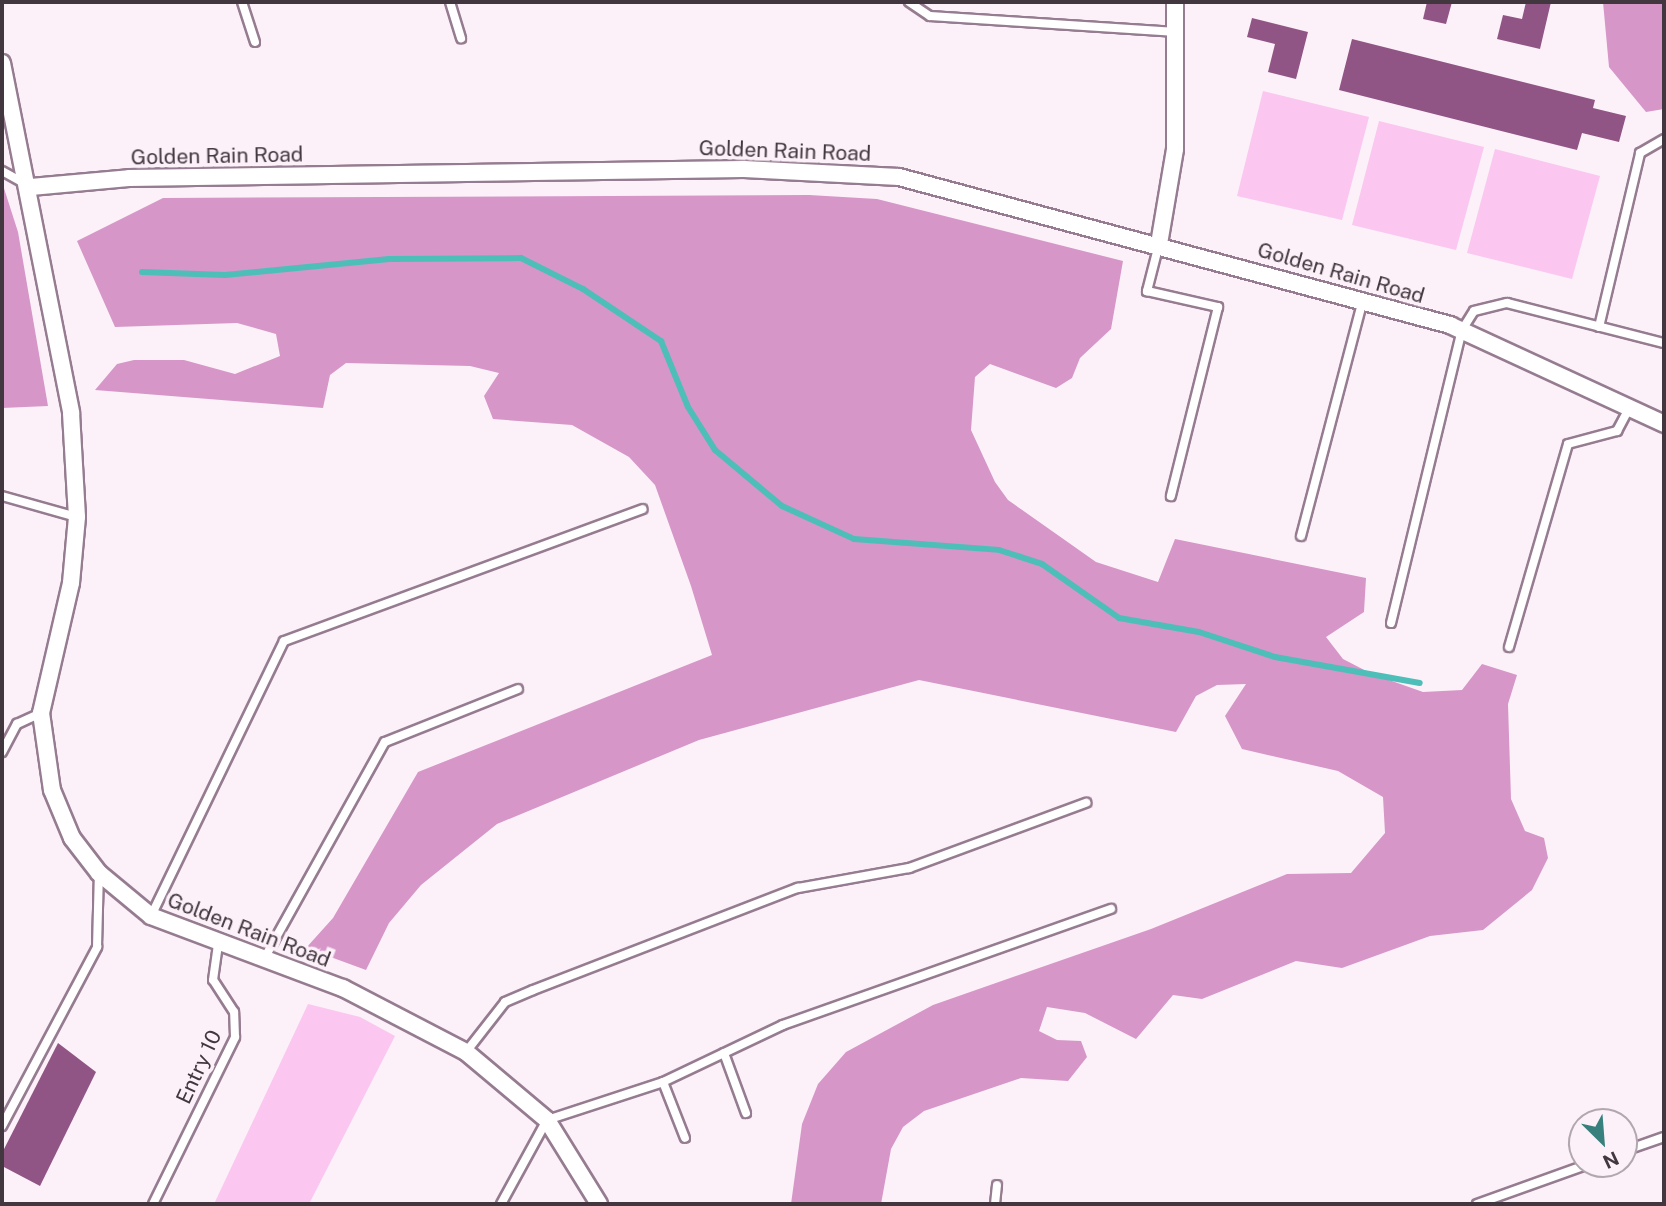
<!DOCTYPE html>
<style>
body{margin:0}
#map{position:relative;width:1666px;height:1206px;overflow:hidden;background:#fcf1f9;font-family:"Public Sans",sans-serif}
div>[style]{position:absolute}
.green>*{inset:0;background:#fbc6ef}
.forest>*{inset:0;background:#d696c8}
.stream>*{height:6px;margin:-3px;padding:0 3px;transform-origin:3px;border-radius:3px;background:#4ebeb9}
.building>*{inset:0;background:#905584}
.roads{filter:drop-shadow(2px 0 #967c90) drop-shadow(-2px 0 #967c90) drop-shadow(0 2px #967c90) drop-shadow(0 -2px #967c90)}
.service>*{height:8px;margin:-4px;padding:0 4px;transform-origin:4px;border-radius:4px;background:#fff}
.minor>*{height:16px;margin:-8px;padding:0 8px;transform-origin:8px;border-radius:8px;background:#fff}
span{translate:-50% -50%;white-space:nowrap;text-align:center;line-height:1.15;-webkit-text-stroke:7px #fcf1f9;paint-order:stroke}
.street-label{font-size:21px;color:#42373f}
.frame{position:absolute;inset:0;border:4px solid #42373f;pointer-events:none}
.north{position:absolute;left:1568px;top:1108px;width:70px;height:70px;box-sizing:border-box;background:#fcf1f9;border:2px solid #b2a7af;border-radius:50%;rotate:155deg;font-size:19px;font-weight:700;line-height:28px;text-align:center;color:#42373f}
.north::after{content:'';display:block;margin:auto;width:24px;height:32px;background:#38807d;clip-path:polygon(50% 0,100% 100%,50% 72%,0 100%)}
</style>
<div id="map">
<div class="green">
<div style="clip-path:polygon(1263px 91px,1369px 117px,1342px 220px,1237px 196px)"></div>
<div style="clip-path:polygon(1379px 121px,1484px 147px,1456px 250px,1352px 225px)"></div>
<div style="clip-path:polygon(1495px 149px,1600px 176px,1572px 279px,1467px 253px)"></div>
<div style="clip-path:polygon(308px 1004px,360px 1017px,395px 1036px,309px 1204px,214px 1204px)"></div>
</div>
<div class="forest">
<div style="clip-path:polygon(1603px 2px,1664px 2px,1664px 109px,1646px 112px,1609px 67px)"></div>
<div style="clip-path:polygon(2px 182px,18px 232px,48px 406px,2px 408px)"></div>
<div style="clip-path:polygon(809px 195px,877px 199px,1123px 261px,1111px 329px,1080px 358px,1072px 378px,1056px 388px,990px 364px,975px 377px,971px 430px,995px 482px,1008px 500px,1096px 562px,1158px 582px,1175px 539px,1366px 578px,1364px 612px,1326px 637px,1343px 659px,1372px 674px,1423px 692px,1462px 690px,1482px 664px,1517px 675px,1508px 704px,1511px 799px,1525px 831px,1544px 838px,1548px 858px,1532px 890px,1483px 930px,1430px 936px,1342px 968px,1296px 961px,1202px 999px,1173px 995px,1136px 1039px,1085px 1013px,1047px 1007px,1039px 1031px,1057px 1040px,1081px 1041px,1087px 1057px,1068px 1081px,1021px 1078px,924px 1111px,903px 1127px,891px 1149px,881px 1204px,791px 1204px,802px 1124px,818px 1084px,846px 1052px,933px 1005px,1151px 929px,1287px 874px,1351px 873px,1385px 833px,1383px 797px,1338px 771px,1242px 749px,1225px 716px,1246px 684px,1217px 685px,1196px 696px,1176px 732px,919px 680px,699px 740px,497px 824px,421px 885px,389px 923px,366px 970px,306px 948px,333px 918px,418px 772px,712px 655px,691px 586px,655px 485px,629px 457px,572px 425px,493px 419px,484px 396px,499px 373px,470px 366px,346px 363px,330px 375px,323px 408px,95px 390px,117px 364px,134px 360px,184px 360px,235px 374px,280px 356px,276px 334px,237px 323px,115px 327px,77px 241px,163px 198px)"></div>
</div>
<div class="stream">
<div style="left:142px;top:272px;width:83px;rotate:2.1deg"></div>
<div style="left:225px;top:275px;width:165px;rotate:-5.6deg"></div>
<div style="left:389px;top:259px;width:132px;rotate:-0.4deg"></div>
<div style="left:521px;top:258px;width:69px;rotate:26.6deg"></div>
<div style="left:583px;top:289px;width:94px;rotate:33.7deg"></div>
<div style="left:661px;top:341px;width:71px;rotate:67.8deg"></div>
<div style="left:688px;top:407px;width:51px;rotate:57.9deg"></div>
<div style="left:715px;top:450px;width:87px;rotate:39.9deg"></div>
<div style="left:782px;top:506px;width:79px;rotate:24.6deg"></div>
<div style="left:854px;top:539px;width:145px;rotate:4.3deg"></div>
<div style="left:999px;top:550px;width:45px;rotate:18deg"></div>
<div style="left:1042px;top:564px;width:94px;rotate:35deg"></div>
<div style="left:1119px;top:618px;width:81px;rotate:9.9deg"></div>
<div style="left:1199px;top:632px;width:80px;rotate:18.2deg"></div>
<div style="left:1275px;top:657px;width:147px;rotate:10.2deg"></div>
</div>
<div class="building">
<div style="clip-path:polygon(1427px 2px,1452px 2px,1446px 24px,1423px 19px)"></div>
<div style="clip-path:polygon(1526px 2px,1551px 2px,1540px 49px,1497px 39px,1503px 15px,1522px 19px)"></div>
<div style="clip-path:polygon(1252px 18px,1308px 32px,1296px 79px,1268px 72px,1275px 44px,1247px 37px)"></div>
<div style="clip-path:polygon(1352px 39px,1595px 100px,1593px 108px,1626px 116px,1619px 142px,1582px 133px,1577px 150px,1339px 90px)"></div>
<div style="clip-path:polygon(58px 1043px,96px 1072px,40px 1186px,2px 1166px,2px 1153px)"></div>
</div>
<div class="roads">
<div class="service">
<div style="left:242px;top:2px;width:42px;rotate:72deg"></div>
<div style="left:450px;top:2px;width:38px;rotate:73deg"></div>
<div style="left:909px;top:2px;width:25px;rotate:34deg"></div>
<div style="left:930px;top:16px;width:247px;rotate:3.7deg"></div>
<div style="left:2px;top:171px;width:25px;rotate:29deg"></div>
<div style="left:1159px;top:244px;width:49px;rotate:104.3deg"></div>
<div style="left:1147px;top:291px;width:73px;rotate:12.7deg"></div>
<div style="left:1218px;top:307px;width:195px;rotate:104deg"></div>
<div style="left:1599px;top:327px;width:179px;rotate:-76.7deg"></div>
<div style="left:1640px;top:153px;width:28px;rotate:-30deg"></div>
<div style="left:2px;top:496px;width:77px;rotate:15.8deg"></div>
<div style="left:1301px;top:536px;width:244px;rotate:-75.3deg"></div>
<div style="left:1391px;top:623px;width:301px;rotate:-76.4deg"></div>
<div style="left:1462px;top:330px;width:22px;rotate:-58deg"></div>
<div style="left:1474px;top:311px;width:34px;rotate:-14deg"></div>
<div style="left:1507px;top:303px;width:162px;rotate:14.3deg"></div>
<div style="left:1509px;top:647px;width:211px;rotate:-73.8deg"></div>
<div style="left:1568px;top:444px;width:51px;rotate:-14.9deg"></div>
<div style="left:1617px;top:431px;width:26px;rotate:-62deg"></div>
<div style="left:2px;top:752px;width:32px;rotate:-62deg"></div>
<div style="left:17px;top:724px;width:26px;rotate:-25deg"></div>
<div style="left:151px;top:916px;width:305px;rotate:-64.2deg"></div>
<div style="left:284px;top:641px;width:382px;rotate:-20.2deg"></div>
<div style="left:264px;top:959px;width:248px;rotate:-60.9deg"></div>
<div style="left:385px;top:742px;width:143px;rotate:-21.7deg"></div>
<div style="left:466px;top:1052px;width:63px;rotate:-52deg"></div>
<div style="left:505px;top:1002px;width:30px;rotate:-23deg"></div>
<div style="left:533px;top:990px;width:284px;rotate:-21.1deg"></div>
<div style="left:798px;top:888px;width:113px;rotate:-10.2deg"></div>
<div style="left:909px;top:868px;width:189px;rotate:-20.2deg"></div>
<div style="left:724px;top:1053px;width:64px;rotate:69.9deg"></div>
<div style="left:663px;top:1082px;width:60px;rotate:68.6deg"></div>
<div style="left:2px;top:1126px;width:203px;rotate:-62deg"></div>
<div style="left:97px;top:947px;width:74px;rotate:-88.5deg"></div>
<div style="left:1624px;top:1151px;width:42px;rotate:-19.3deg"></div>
<div style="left:153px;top:1204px;width:186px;rotate:-63.8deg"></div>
<div style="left:235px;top:1037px;width:25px;rotate:-92deg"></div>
<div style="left:234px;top:1012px;width:38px;rotate:-123deg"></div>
<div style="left:213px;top:980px;width:37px;rotate:-82deg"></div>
<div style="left:501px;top:1204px;width:96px;rotate:-61.3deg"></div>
<div style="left:547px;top:1120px;width:122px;rotate:-18.1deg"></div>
<div style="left:663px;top:1082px;width:133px;rotate:-25.4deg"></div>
<div style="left:783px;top:1025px;width:348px;rotate:-19.5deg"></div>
<div style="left:995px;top:1204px;width:19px;rotate:-84deg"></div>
<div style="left:1477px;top:1204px;width:119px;rotate:-19.7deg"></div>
</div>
<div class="minor">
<div style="left:2px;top:63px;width:357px;rotate:78.8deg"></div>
<div style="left:71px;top:413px;width:104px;rotate:86.7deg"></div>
<div style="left:77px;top:517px;width:66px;rotate:95.2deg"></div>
<div style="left:71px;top:583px;width:133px;rotate:103deg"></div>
<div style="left:41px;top:713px;width:78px;rotate:81.9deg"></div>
<div style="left:52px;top:790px;width:52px;rotate:67.4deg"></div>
<div style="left:72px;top:838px;width:44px;rotate:52.4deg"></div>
<div style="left:99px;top:873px;width:67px;rotate:39.6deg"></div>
<div style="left:151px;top:916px;width:205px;rotate:20.6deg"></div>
<div style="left:343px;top:988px;width:139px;rotate:27.5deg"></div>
<div style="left:466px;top:1052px;width:106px;rotate:40deg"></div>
<div style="left:547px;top:1120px;width:99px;rotate:58.2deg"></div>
<div style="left:31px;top:187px;width:98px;rotate:-5.2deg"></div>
<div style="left:129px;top:178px;width:615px;rotate:-0.84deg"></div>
<div style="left:744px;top:169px;width:155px;rotate:3deg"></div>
<div style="left:899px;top:177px;width:571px;rotate:15.03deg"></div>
<div style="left:1450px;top:325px;width:236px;rotate:24.8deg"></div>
<div style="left:1159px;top:244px;width:96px;rotate:-80.4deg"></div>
<div style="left:1175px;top:149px;width:147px;rotate:-90deg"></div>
</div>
</div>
<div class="street-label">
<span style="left:785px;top:151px;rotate:2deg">Golden Rain Road</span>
<span style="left:217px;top:156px;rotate:-1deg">Golden Rain Road</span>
<span style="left:1341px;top:273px;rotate:16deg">Golden Rain Road</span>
<span style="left:249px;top:930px;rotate:21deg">Golden Rain Road</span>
<span style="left:199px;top:1067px;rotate:-65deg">Entry 10</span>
</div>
<div class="frame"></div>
<div class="north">N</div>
</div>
